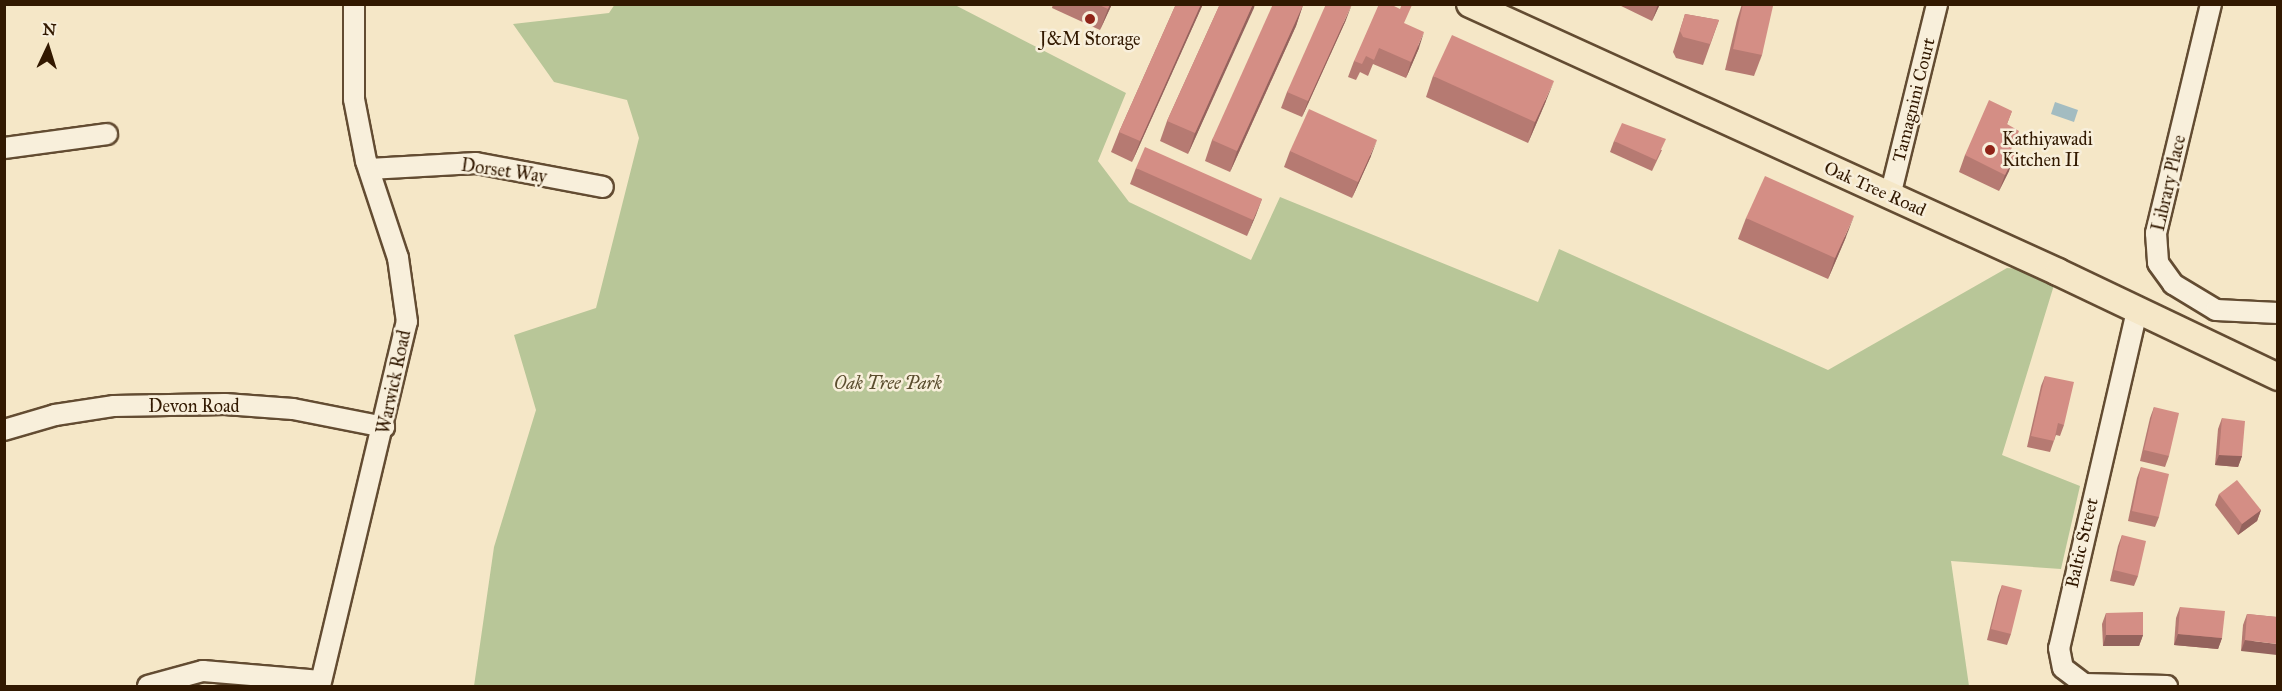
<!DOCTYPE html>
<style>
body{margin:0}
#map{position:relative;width:2282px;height:691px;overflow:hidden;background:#f5e7c7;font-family:"IM FELL Great Primer",serif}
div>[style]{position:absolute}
.green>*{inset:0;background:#b8c698}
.water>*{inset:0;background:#a3bcc1}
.roads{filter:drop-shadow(2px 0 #634c32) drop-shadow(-2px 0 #634c32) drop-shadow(0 2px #634c32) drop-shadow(0 -2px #634c32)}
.minor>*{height:20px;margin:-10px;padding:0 10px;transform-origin:10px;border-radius:10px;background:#f8efdb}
.major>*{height:26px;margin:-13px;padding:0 13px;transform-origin:13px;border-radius:13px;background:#f5e7c7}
.wall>*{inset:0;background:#b67a72}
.shaded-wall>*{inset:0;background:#94635d}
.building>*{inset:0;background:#d48e85}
.dots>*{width:16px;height:16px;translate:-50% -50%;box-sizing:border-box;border:3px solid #f8efdb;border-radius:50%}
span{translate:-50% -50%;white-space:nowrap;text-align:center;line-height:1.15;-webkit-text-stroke:5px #f8efdb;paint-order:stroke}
.poi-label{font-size:18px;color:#321901}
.left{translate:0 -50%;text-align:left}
.street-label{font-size:18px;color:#321901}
.park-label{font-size:18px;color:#5a4d2e;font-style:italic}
.frame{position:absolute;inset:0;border:6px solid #321901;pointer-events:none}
.north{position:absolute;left:18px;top:18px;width:60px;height:60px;-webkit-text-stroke:4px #f8efdb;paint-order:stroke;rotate:4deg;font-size:16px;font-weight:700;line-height:24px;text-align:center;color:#321901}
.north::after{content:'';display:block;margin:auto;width:21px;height:27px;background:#321901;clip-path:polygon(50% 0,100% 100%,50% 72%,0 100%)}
</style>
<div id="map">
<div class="green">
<div style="clip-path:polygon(615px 4px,955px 5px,1126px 93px,1098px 161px,1129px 202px,1251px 260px,1280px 197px,1538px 302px,1559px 249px,1828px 370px,2007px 268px,2058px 272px,2002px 455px,2080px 486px,2061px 569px,1951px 561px,1969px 686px,474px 686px,494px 547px,536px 410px,514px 335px,596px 308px,639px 138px,627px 100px,554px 82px,513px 24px,609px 13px)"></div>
</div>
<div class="water">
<div style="clip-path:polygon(2055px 102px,2078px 110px,2074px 122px,2051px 114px)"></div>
</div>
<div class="roads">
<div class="minor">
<div style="left:2211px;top:4px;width:236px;rotate:103.5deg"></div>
<div style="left:2156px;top:233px;width:30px;rotate:86deg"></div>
<div style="left:2158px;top:263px;width:26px;rotate:54deg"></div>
<div style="left:2173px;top:284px;width:50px;rotate:31.2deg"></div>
<div style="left:2216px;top:310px;width:62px;rotate:2.8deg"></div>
<div style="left:4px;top:148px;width:104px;rotate:-7.7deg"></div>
<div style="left:369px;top:169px;width:107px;rotate:-3.2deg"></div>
<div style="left:476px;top:163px;width:129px;rotate:10.7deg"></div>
<div style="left:1890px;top:196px;width:198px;rotate:-76.2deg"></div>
<div style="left:2137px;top:311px;width:346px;rotate:103deg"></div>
<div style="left:2059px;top:648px;width:20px;rotate:79deg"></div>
<div style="left:2063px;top:668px;width:26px;rotate:37deg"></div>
<div style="left:2084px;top:684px;width:83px;rotate:1.4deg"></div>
<div style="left:4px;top:430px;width:53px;rotate:-16.4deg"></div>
<div style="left:55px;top:415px;width:60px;rotate:-8.7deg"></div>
<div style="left:114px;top:406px;width:111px;rotate:-1deg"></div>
<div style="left:225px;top:404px;width:68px;rotate:4.2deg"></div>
<div style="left:293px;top:409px;width:93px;rotate:11.2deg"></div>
<div style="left:148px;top:686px;width:57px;rotate:-15.3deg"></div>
<div style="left:203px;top:671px;width:118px;rotate:4.8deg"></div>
<div style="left:320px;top:686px;width:374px;rotate:-76.6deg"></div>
<div style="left:407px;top:322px;width:65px;rotate:-98deg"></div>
<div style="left:398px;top:258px;width:102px;rotate:-108.3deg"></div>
<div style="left:366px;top:161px;width:63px;rotate:-101deg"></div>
<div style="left:354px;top:99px;width:95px;rotate:-90deg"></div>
</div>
<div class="major">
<div style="left:1470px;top:4px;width:646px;rotate:24.5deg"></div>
<div style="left:2058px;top:272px;width:244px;rotate:25.5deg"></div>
</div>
</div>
<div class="wall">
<div style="clip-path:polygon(1053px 4px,1112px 4px,1100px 30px,1052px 8px)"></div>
<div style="clip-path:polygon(1176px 4px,1203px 4px,1132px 162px,1111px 152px,1119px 132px)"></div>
<div style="clip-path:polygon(1220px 4px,1255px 4px,1188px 154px,1160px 141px,1167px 121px)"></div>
<div style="clip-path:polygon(1617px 4px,1660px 4px,1652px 21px)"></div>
<div style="clip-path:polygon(1742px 4px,1765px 4px,1762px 55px,1754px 76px,1725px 70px,1737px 20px)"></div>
<div style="clip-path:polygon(1303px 5px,1296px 26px,1230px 172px,1205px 161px,1212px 140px)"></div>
<div style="clip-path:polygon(1685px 14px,1719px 20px,1703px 65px,1676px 58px,1673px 52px)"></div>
<div style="clip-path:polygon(1346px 20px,1302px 117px,1281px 108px,1287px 92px)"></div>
<div style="clip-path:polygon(1405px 24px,1419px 48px,1406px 78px,1373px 64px,1368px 76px,1360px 72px,1356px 80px,1348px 77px,1354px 61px)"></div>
<div style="clip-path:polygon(1433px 76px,1546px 101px,1528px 143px,1426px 97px)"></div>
<div style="clip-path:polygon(2012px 111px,2007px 124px,2011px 152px,2009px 171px,1999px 191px,1959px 172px,1965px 155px)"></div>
<div style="clip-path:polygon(1614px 141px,1662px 150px,1652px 171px,1610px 152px)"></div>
<div style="clip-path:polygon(1290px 151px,1371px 156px,1352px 198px,1284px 167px)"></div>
<div style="clip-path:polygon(1136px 168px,1262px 199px,1247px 236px,1130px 184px)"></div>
<div style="clip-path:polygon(1746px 218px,1846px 237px,1828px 279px,1738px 239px)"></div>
<div style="clip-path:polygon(2045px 376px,2064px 425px,2060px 436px,2056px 435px,2050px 452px,2027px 447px,2041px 386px)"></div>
<div style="clip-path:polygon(2154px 407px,2169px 456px,2165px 467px,2140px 461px,2150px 418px)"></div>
<div style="clip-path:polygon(2222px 418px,2242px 456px,2238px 467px,2215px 465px,2218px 429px)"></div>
<div style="clip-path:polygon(2141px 467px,2159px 517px,2155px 527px,2128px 521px,2137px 478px)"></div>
<div style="clip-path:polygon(2219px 494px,2261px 510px,2257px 521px,2238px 535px,2215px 505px)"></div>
<div style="clip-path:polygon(2122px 535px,2138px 576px,2134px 586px,2110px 581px,2118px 546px)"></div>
<div style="clip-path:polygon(2002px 585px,2011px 634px,2007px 645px,1987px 640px,1998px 596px)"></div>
<div style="clip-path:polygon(2180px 607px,2222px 638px,2218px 649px,2174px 645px,2176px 618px)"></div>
<div style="clip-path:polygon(2106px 613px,2143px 635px,2139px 646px,2103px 646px,2102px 624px)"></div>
<div style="clip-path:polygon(2247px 614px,2277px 617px,2241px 651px,2243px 625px)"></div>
</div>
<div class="shaded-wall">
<div style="clip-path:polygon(1110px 4px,1112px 4px,1100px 30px,1108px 9px)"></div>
<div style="clip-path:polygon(1201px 4px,1203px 4px,1132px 162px,1140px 141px)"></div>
<div style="clip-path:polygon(1253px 4px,1255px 4px,1254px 8px,1188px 154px,1195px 133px)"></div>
<div style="clip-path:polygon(1352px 4px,1346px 20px,1302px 117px,1308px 101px)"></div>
<div style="clip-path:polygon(1658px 4px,1660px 4px,1652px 21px)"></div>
<div style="clip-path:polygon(1303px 5px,1296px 26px,1230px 172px,1237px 151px)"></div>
<div style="clip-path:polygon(1424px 32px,1419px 48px,1406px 78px,1411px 62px)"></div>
<div style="clip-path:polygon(1554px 81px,1546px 101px,1528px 143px,1535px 122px)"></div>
<div style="clip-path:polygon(1377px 140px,1371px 156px,1352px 198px,1358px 182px)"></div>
<div style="clip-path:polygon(2015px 155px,2009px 171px,1999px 191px,2005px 175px)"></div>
<div style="clip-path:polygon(1262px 199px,1256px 215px,1247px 236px,1253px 220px)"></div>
<div style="clip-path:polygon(1854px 216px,1846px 237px,1828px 279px,1835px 258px)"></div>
<div style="clip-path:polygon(2219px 455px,2242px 456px,2238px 467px,2215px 465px)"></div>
<div style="clip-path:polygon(2261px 510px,2257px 521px,2238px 535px,2242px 524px)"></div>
<div style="clip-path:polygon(2178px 634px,2222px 638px,2218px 649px,2174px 645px)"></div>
<div style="clip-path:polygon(2106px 635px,2143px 635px,2139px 646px,2103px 646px)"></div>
<div style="clip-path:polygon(2245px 640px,2277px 644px,2277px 655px,2241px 651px)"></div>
</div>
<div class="building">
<div style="clip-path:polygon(1097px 4px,1110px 4px,1108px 9px)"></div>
<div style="clip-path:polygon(1176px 4px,1201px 4px,1140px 141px,1119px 132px)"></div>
<div style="clip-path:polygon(1220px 4px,1253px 4px,1195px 133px,1167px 121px)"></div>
<div style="clip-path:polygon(1273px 4px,1301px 4px,1303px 5px,1237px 151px,1212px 140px)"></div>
<div style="clip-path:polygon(1326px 4px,1352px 4px,1308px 101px,1287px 92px)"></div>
<div style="clip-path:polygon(1379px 4px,1390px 4px,1400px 9px,1402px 4px,1412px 5px,1404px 23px,1424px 32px,1411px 62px,1379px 48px,1374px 60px,1366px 56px,1362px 64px,1354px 61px)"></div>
<div style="clip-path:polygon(1743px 4px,1765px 4px,1773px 6px,1762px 55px,1733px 49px)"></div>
<div style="clip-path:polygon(1685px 14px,1719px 20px,1710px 44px,1683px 37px,1680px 31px)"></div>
<div style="clip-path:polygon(1452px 35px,1554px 81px,1535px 122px,1433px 76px)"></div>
<div style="clip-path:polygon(1989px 100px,2012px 111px,2007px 124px,2019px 131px,2010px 152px,2015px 155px,2005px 175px,1965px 155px)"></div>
<div style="clip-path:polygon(1309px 109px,1377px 140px,1358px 182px,1290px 151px)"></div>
<div style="clip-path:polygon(1622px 123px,1666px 139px,1656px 160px,1614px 141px)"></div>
<div style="clip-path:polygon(1145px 147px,1262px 199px,1253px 220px,1136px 168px)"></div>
<div style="clip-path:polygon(1765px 176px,1854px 216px,1835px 258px,1746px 218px)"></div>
<div style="clip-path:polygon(2045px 376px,2074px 382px,2064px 425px,2058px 423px,2054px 441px,2031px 436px)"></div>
<div style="clip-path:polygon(2154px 407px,2179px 413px,2169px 456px,2144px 450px)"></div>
<div style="clip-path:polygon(2222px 418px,2245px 421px,2242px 456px,2219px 455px)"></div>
<div style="clip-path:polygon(2141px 467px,2169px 474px,2159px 517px,2132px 511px)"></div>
<div style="clip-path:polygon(2237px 480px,2261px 510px,2242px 524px,2219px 494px)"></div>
<div style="clip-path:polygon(2122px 535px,2146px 541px,2138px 576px,2114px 570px)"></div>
<div style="clip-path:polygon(2002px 585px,2022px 590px,2011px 634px,1991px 629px)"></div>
<div style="clip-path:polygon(2180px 607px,2225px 611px,2222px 638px,2178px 634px)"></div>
<div style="clip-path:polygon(2143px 612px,2143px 635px,2106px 635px,2106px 613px)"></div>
<div style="clip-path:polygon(2247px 614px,2277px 617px,2277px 644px,2245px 640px)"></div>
</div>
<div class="dots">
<div style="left:1090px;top:19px;background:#8f2418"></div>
<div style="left:1990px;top:150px;background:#8f2418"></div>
</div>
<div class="poi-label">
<span style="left:1090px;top:39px">J&amp;M Storage</span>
<span class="left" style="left:2002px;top:150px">Kathiyawadi<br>Kitchen II</span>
</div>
<div class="street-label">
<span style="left:1914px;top:100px;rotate:-76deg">Tamagnini Court</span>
<span style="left:504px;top:171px;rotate:8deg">Dorset Way</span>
<span style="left:2169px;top:183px;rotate:-77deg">Library Place</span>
<span style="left:1875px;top:189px;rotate:24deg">Oak Tree Road</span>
<span style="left:394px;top:382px;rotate:-78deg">Warwick Road</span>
<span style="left:194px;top:406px">Devon Road</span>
<span style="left:2082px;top:543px;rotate:-77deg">Baltic Street</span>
</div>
<div class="park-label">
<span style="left:888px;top:383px">Oak Tree Park</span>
</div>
<div class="frame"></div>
<div class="north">N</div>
</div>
